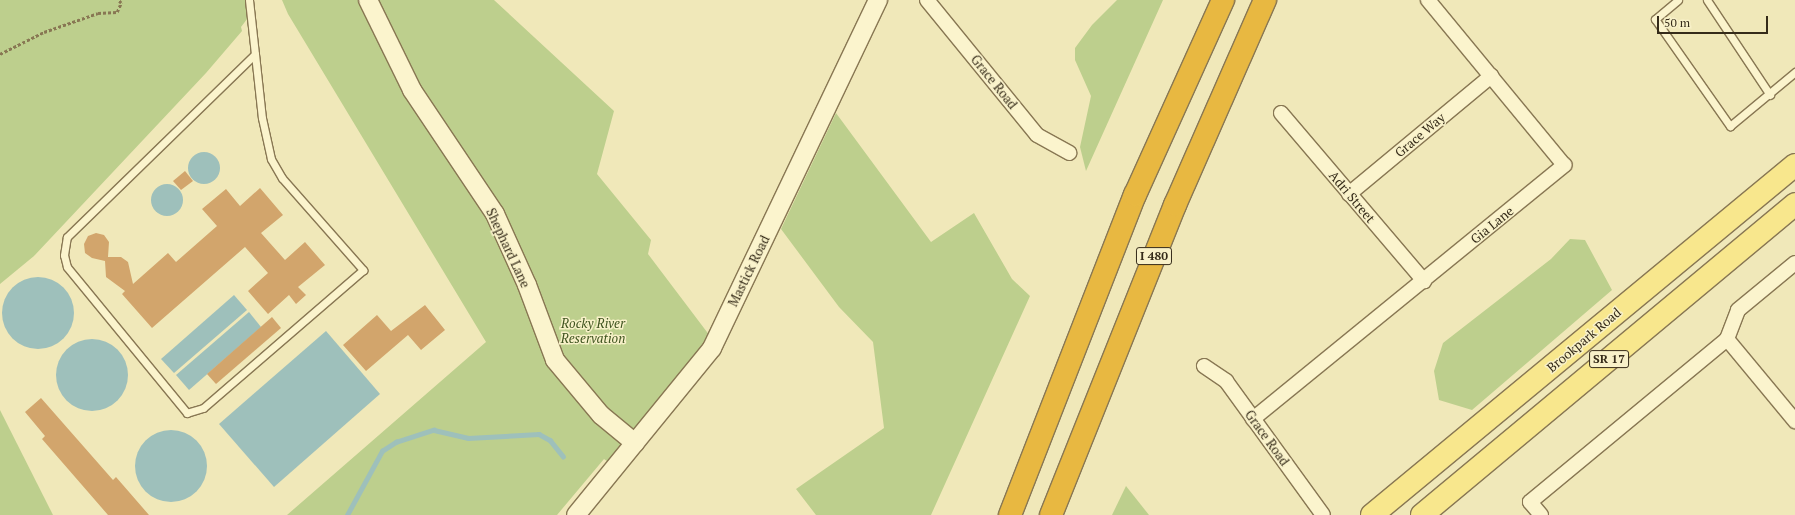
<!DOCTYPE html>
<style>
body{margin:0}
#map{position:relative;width:1795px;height:515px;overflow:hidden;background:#f0e8b9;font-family:"PT Serif",serif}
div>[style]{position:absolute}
.green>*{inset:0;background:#bdcf8d}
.water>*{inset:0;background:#9ec0bb}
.round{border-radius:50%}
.stream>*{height:4.5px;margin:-2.25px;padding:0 2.25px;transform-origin:2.25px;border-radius:2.25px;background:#9ec0bb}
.building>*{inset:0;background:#d2a56c}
.path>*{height:2.5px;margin-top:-1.25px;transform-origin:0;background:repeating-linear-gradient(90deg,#887753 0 3px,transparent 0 5px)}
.roads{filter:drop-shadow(1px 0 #887753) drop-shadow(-1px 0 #887753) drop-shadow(0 1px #887753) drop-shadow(0 -1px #887753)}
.service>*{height:7px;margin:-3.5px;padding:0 3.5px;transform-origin:3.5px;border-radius:3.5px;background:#fbf4cd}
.minor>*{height:14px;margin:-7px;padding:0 7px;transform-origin:7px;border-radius:7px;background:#fbf4cd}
.tertiary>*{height:18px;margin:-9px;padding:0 9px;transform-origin:9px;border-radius:9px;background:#fbf4cd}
.primary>*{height:22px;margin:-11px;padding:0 11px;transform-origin:11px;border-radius:11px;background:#f8e78d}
.motorway>*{height:22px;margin:-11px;padding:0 11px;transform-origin:11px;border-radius:11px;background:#e8b841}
span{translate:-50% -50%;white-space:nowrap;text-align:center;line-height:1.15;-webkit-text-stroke:3px #f8f1c9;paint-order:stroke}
.shield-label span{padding:1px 3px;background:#f8f1c9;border:1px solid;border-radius:3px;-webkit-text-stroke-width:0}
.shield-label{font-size:12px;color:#352b19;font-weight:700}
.street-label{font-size:13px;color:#352b19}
.park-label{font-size:13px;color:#3e531e;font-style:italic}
.scale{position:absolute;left:1657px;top:16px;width:111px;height:18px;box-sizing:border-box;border:2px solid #352b19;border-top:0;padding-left:5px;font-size:12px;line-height:14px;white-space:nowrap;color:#352b19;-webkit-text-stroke:3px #f8f1c9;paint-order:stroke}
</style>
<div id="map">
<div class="green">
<div style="clip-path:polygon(0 0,250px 0,254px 10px,241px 27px,242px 31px,206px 73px,34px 256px,0 284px)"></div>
<div style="clip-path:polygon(282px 0,494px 0,614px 111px,597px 174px,651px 240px,648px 254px,713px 340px,611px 464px,604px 459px,557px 515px,287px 515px,486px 342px,288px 14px)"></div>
<div style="clip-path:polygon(1117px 0,1163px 0,1086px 171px,1080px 147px,1091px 96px,1075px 60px,1075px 48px,1092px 25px)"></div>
<div style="clip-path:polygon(836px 113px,931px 242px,974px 213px,1012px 279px,1030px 296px,931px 515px,816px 515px,796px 489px,884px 428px,873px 342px,839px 307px,781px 229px)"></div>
<div style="clip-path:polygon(1570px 239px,1585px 240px,1612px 290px,1472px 410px,1439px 400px,1434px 371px,1443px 343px,1551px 259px)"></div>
<div style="clip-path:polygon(0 410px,53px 515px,0 515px)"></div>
<div style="clip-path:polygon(1126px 486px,1149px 515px,1112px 515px)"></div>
</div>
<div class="water">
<div class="round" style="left:188px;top:152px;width:32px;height:32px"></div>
<div class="round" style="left:151px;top:184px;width:32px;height:32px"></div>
<div class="round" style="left:2px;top:277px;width:72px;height:72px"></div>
<div style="clip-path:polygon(234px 295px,247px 310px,174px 373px,161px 359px)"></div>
<div style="clip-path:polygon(249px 312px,261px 327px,189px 390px,176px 375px)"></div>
<div style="clip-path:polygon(326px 331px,380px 394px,274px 487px,219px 424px)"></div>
<div class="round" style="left:56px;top:339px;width:72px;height:72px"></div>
<div class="round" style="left:135px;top:430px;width:72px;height:72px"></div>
</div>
<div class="stream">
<div style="left:347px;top:515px;width:73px;rotate:-61.3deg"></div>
<div style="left:382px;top:451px;width:17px;rotate:-33deg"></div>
<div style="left:396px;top:442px;width:40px;rotate:-18deg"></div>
<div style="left:434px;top:430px;width:35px;rotate:13deg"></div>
<div style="left:468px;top:438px;width:71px;rotate:-3.2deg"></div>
<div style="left:539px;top:434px;width:13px;rotate:29deg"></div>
<div style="left:550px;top:440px;width:21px;rotate:51deg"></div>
</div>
<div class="building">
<div style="clip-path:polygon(185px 171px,193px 181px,181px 190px,173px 181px)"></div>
<div style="clip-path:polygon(260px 188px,283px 215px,261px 233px,285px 260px,305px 242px,325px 265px,298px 287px,306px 295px,296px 304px,289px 295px,268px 314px,248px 291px,268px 273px,245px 247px,152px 328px,122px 294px,125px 291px,106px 277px,105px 261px,92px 258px,85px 253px,84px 244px,88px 236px,96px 233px,104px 235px,109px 242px,108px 257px,121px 257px,128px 262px,133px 284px,168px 253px,176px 262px,217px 226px,202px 209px,226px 189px,240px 206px)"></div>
<div style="clip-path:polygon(425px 305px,445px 330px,421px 350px,408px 335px,366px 371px,343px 345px,377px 315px,391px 331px)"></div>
<div style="clip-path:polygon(272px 317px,281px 328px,216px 384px,207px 374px)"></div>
<div style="clip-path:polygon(41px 398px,113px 480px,116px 477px,149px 515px,108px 515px,42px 439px,45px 436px,25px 412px)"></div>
</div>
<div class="path">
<div style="left:0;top:54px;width:49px;rotate:-26.6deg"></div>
<div style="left:44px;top:32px;width:57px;rotate:-19.4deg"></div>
<div style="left:98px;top:13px;width:19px;rotate:-3deg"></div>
<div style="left:117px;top:12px;width:10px;rotate:-66deg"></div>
<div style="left:121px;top:3px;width:4px;rotate:-135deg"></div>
</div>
<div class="roads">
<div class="service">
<div style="left:249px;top:0;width:54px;rotate:83.7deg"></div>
<div style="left:255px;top:54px;width:64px;rotate:83.8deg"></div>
<div style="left:262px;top:118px;width:42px;rotate:77.6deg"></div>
<div style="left:271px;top:159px;width:22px;rotate:60deg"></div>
<div style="left:282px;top:178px;width:123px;rotate:48.6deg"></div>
<div style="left:363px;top:270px;width:211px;rotate:139.2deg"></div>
<div style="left:203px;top:408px;width:17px;rotate:163deg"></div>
<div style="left:187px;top:413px;width:189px;rotate:-129.4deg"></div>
<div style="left:67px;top:267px;width:12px;rotate:-104deg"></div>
<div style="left:64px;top:255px;width:18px;rotate:-81deg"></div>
<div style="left:67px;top:237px;width:262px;rotate:-44.2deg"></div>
<div style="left:1678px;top:0;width:30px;rotate:140deg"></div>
<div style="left:1655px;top:19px;width:131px;rotate:55deg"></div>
<div style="left:1730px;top:126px;width:85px;rotate:-39.7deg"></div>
<div style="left:1707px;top:0;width:114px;rotate:56.4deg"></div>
</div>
<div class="minor">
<div style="left:927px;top:0;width:174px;rotate:50.8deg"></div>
<div style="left:1037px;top:135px;width:37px;rotate:29deg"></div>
<div style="left:1281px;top:113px;width:221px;rotate:49.6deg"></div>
<div style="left:1349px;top:194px;width:185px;rotate:-39.7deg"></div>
<div style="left:1727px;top:339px;width:107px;rotate:50.3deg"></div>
<div style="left:1204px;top:366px;width:27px;rotate:34deg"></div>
<div style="left:1226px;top:381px;width:165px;rotate:54.1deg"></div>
<div style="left:1253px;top:419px;width:402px;rotate:-39.2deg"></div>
<div style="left:1564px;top:165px;width:214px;rotate:-129.5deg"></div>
<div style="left:1541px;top:515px;width:17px;rotate:-130deg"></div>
<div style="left:1530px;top:502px;width:256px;rotate:-39.6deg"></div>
<div style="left:1727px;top:339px;width:31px;rotate:-69deg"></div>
<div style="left:1738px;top:310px;width:74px;rotate:-39.5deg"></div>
</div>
<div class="tertiary">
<div style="left:368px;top:0;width:100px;rotate:63.9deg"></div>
<div style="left:412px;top:90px;width:149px;rotate:56.2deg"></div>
<div style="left:495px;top:214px;width:78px;rotate:65.7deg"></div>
<div style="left:527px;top:285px;width:80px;rotate:69.5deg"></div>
<div style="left:555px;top:360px;width:72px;rotate:50.1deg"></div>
<div style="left:601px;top:415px;width:44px;rotate:39.5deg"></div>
<div style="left:576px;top:515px;width:215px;rotate:-50.8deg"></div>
<div style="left:712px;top:348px;width:386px;rotate:-64.5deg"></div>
</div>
<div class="primary">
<div style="left:1372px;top:515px;width:549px;rotate:-39.61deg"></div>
<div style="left:1422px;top:515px;width:486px;rotate:-39.8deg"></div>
</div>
<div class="motorway">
<div style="left:1010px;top:515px;width:344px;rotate:-68.7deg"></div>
<div style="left:1135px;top:195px;width:214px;rotate:-65.7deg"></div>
<div style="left:1051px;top:515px;width:334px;rotate:-68.2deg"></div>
<div style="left:1175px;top:205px;width:224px;rotate:-66.3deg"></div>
</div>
</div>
<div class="shield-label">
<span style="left:1154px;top:256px">I 480</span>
<span style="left:1609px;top:359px">SR 17</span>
</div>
<div class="street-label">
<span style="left:994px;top:82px;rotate:51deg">Grace Road</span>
<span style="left:1420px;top:135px;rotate:-40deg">Grace Way</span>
<span style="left:1352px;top:197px;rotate:50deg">Adri Street</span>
<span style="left:1492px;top:225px;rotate:-39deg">Gia Lane</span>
<span style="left:508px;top:248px;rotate:65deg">Shephard Lane</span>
<span style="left:749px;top:271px;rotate:-64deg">Mastick Road</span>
<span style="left:1584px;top:340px;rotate:-40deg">Brookpark Road</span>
<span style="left:1267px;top:438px;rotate:54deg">Grace Road</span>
</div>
<div class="park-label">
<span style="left:593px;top:331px">Rocky River<br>Reservation</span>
</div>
<div class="scale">50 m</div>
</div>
